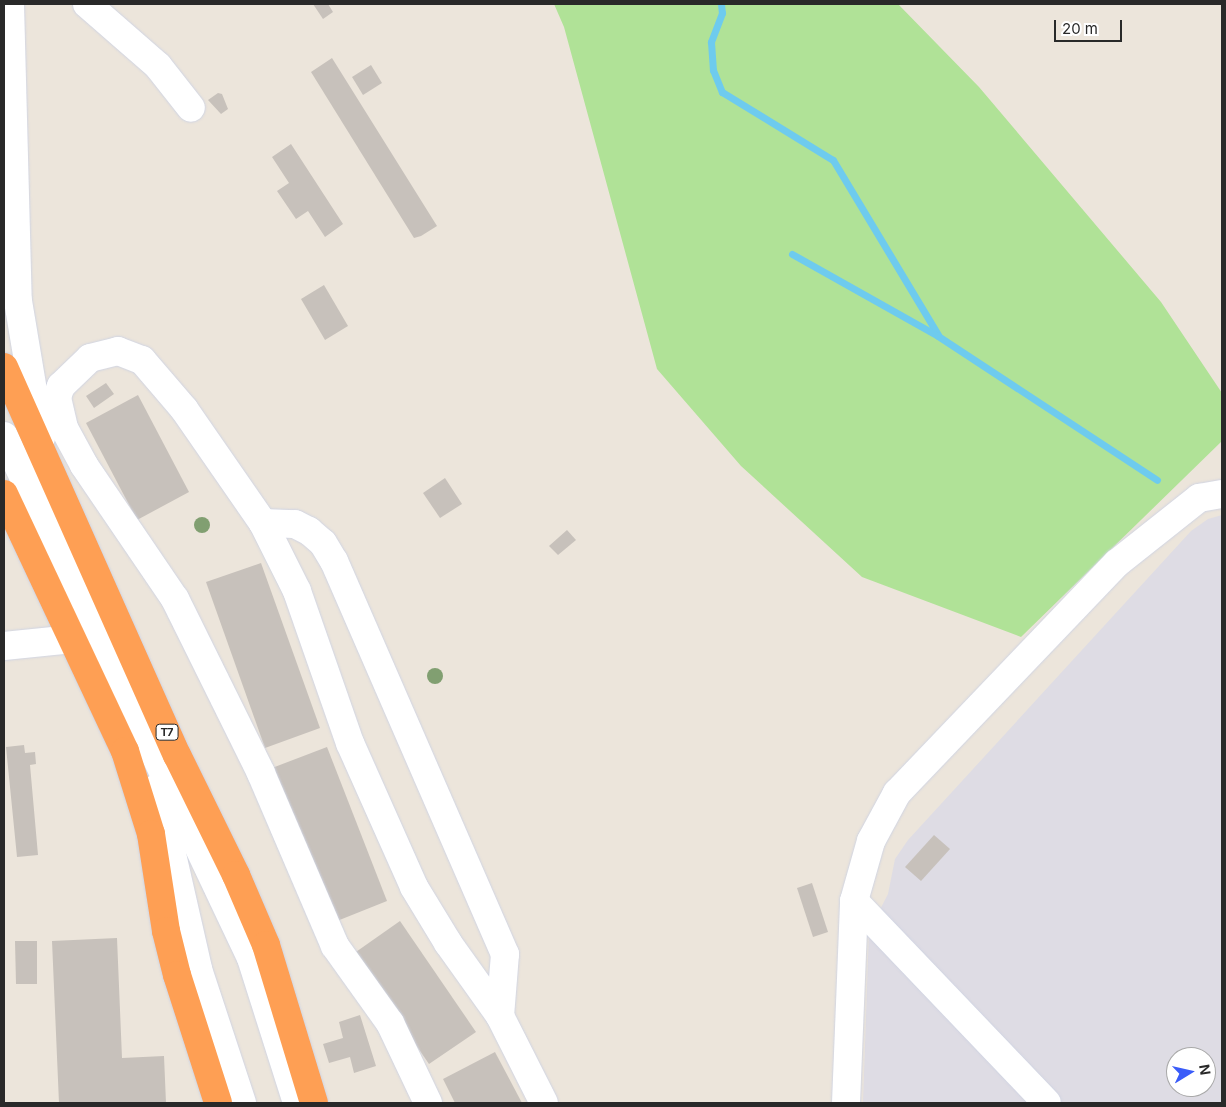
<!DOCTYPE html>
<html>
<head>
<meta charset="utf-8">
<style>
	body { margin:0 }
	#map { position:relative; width:1226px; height:1107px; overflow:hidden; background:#ece5db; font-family:Inter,sans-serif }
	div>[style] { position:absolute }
	.industrial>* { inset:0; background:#dedce4 }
	.green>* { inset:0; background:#b0e297 }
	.stream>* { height:7px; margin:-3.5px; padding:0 3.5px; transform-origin:3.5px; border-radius:3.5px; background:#6ecbee }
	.building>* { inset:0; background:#c7c1bb }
	.roads { filter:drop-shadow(0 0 1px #d0d4e2) drop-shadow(0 0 1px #d0d4e2) }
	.minor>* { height:28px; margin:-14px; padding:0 14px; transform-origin:14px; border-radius:14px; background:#fff }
	.highway>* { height:28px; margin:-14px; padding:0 14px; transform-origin:14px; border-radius:14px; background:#fe9f54 }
	.trees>* { width:16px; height:16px; margin:-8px; border-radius:50%; background:#819f71 }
	span { translate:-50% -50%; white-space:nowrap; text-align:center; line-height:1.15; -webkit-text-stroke:5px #fff; paint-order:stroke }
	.shield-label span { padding:1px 4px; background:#fff; border:1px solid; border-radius:4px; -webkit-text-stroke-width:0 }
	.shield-label { font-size:11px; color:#292929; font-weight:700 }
	.frame { position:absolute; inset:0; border:5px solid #292929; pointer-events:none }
	.north { position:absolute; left:1166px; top:1047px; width:50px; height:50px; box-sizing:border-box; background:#fff; border:1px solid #a9a9a9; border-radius:50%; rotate:81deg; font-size:14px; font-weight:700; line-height:20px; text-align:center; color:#292929 }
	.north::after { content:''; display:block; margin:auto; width:18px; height:22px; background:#3a5cf9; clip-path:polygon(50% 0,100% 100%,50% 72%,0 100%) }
	.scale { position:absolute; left:1054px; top:20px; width:68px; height:22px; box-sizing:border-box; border:2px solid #292929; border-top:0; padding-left:6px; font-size:15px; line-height:18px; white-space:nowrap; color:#292929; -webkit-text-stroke:4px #fff; paint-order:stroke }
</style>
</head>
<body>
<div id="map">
	<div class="industrial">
		<div style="clip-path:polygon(evenodd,1222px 515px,1222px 1103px,863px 1103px,869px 931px,888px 894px,895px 859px,908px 840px,1191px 531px,1208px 519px,1222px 515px,1176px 1057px,1206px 1057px,1206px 1087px,1176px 1087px,1176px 1057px)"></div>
	</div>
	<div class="green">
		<div style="clip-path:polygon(554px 4px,898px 4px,979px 87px,1161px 302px,1222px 393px,1222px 441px,1021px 637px,862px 577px,741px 466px,657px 369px,564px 27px)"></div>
	</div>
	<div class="stream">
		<div style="left:721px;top:4px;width:9px;rotate:84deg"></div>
		<div style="left:722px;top:13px;width:31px;rotate:111deg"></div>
		<div style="left:711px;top:42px;width:28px;rotate:86deg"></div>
		<div style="left:713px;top:70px;width:24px;rotate:68deg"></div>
		<div style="left:722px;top:92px;width:130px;rotate:31.5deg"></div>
		<div style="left:833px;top:160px;width:204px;rotate:59deg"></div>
		<div style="left:792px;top:254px;width:167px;rotate:29.3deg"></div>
		<div style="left:938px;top:336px;width:262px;rotate:33.3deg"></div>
	</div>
	<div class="building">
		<div style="clip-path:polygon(313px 4px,328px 4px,333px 12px,323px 19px)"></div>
		<div style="clip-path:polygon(332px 58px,437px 226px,421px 236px,414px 238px,311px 72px)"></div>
		<div style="clip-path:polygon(371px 65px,382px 83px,363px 95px,352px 77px)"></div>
		<div style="clip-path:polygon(218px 93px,222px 94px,228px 109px,221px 114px,208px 100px)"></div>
		<div style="clip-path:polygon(291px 144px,343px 224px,325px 237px,308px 211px,296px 219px,277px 191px,289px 183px,272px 157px)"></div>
		<div style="clip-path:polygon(324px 285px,348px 326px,325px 340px,301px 299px)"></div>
		<div style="clip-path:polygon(106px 383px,114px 394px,94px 408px,86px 396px)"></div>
		<div style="clip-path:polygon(138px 395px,189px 492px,137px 520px,86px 423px)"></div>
		<div style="clip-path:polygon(445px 478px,462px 504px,440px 518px,423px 493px)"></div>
		<div style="clip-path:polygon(567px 530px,576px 540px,558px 555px,549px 546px)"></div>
		<div style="clip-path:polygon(261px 563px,320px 728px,265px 748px,206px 582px)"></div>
		<div style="clip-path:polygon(24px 745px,25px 753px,35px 752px,36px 764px,30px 765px,38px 855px,17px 857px,6px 747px)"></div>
		<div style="clip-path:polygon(327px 747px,387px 901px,332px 923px,272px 768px)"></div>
		<div style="clip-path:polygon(934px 835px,950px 849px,921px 881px,905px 867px)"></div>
		<div style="clip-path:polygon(812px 883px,828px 932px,813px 937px,797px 888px)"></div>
		<div style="clip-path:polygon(400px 921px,476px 1032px,429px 1064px,353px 954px)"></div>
		<div style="clip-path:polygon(117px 938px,122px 1058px,164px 1056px,166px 1103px,59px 1103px,52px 941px)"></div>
		<div style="clip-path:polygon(15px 941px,37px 941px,37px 984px,16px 984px)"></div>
		<div style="clip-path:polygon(360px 1015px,376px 1066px,354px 1073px,350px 1057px,329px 1063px,323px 1044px,343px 1038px,339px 1022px)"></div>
		<div style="clip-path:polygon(495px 1052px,522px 1103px,455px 1103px,443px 1079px)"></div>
	</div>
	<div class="roads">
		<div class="minor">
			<div style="left:10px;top:4px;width:297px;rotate:88.5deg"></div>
			<div style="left:18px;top:301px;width:139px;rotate:80.5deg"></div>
			<div style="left:87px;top:4px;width:94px;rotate:41.1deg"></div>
			<div style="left:158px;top:66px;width:53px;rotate:51.8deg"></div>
			<div style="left:4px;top:436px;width:577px;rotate:64.68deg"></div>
			<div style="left:251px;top:958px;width:152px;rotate:72.4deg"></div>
			<div style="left:263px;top:523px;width:32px;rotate:2deg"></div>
			<div style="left:295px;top:524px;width:16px;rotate:27deg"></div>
			<div style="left:309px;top:531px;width:18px;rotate:41deg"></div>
			<div style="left:323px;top:543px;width:21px;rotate:59deg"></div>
			<div style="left:334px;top:561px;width:429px;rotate:66.5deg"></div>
			<div style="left:505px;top:954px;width:62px;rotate:94.6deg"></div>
			<div style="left:500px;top:1016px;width:97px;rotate:63.2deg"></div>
			<div style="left:4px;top:646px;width:69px;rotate:-5.8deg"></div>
			<div style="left:157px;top:788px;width:186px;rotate:77.2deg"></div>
			<div style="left:198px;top:969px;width:141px;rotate:71.8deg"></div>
			<div style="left:854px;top:901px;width:279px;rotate:46.3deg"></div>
			<div style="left:428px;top:1103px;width:89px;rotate:-115.4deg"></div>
			<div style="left:390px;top:1023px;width:95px;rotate:-125.5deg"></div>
			<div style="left:335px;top:946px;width:188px;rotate:-113.2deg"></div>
			<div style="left:261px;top:773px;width:194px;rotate:-116.3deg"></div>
			<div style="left:175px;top:599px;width:162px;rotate:-124.2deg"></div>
			<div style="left:84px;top:465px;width:42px;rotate:-118.4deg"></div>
			<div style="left:64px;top:428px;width:32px;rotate:-103deg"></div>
			<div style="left:57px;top:397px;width:12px;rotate:-70deg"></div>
			<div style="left:61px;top:386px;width:40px;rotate:-44deg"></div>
			<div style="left:90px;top:358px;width:29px;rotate:-14deg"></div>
			<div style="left:118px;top:351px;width:26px;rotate:21deg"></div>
			<div style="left:142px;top:360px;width:65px;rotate:49.4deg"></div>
			<div style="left:184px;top:409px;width:139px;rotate:55.3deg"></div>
			<div style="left:263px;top:523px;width:76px;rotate:63.4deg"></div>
			<div style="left:297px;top:591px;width:161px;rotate:70.8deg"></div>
			<div style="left:350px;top:743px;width:158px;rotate:66deg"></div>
			<div style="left:414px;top:887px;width:66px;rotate:58.7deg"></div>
			<div style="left:448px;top:943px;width:90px;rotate:54.5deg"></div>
			<div style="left:846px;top:1103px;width:202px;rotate:-87.7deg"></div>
			<div style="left:854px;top:901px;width:62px;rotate:-74.2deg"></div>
			<div style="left:871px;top:841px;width:55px;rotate:-61.6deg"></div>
			<div style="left:897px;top:793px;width:318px;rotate:-46.3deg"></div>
			<div style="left:1117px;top:563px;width:105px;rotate:-38.4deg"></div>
			<div style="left:1199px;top:498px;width:23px;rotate:-10deg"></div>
		</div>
		<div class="highway">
			<div style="left:4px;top:367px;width:425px;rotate:66deg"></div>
			<div style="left:177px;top:755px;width:134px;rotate:63.8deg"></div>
			<div style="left:236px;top:875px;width:76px;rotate:66.8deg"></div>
			<div style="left:266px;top:945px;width:165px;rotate:73.1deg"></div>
			<div style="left:4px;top:494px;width:284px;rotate:64.8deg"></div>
			<div style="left:125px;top:751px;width:87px;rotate:72.6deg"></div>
			<div style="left:151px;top:834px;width:98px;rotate:81.2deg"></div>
			<div style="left:166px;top:931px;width:45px;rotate:76deg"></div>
			<div style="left:177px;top:975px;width:134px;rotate:72.2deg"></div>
		</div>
	</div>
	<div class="trees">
		<div style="left:202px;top:525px"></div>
		<div style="left:435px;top:676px"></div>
	</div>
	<div class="shield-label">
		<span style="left:167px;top:732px">T7</span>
	</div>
	<div class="frame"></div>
	<div class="north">N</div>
	<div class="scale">20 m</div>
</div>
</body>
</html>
